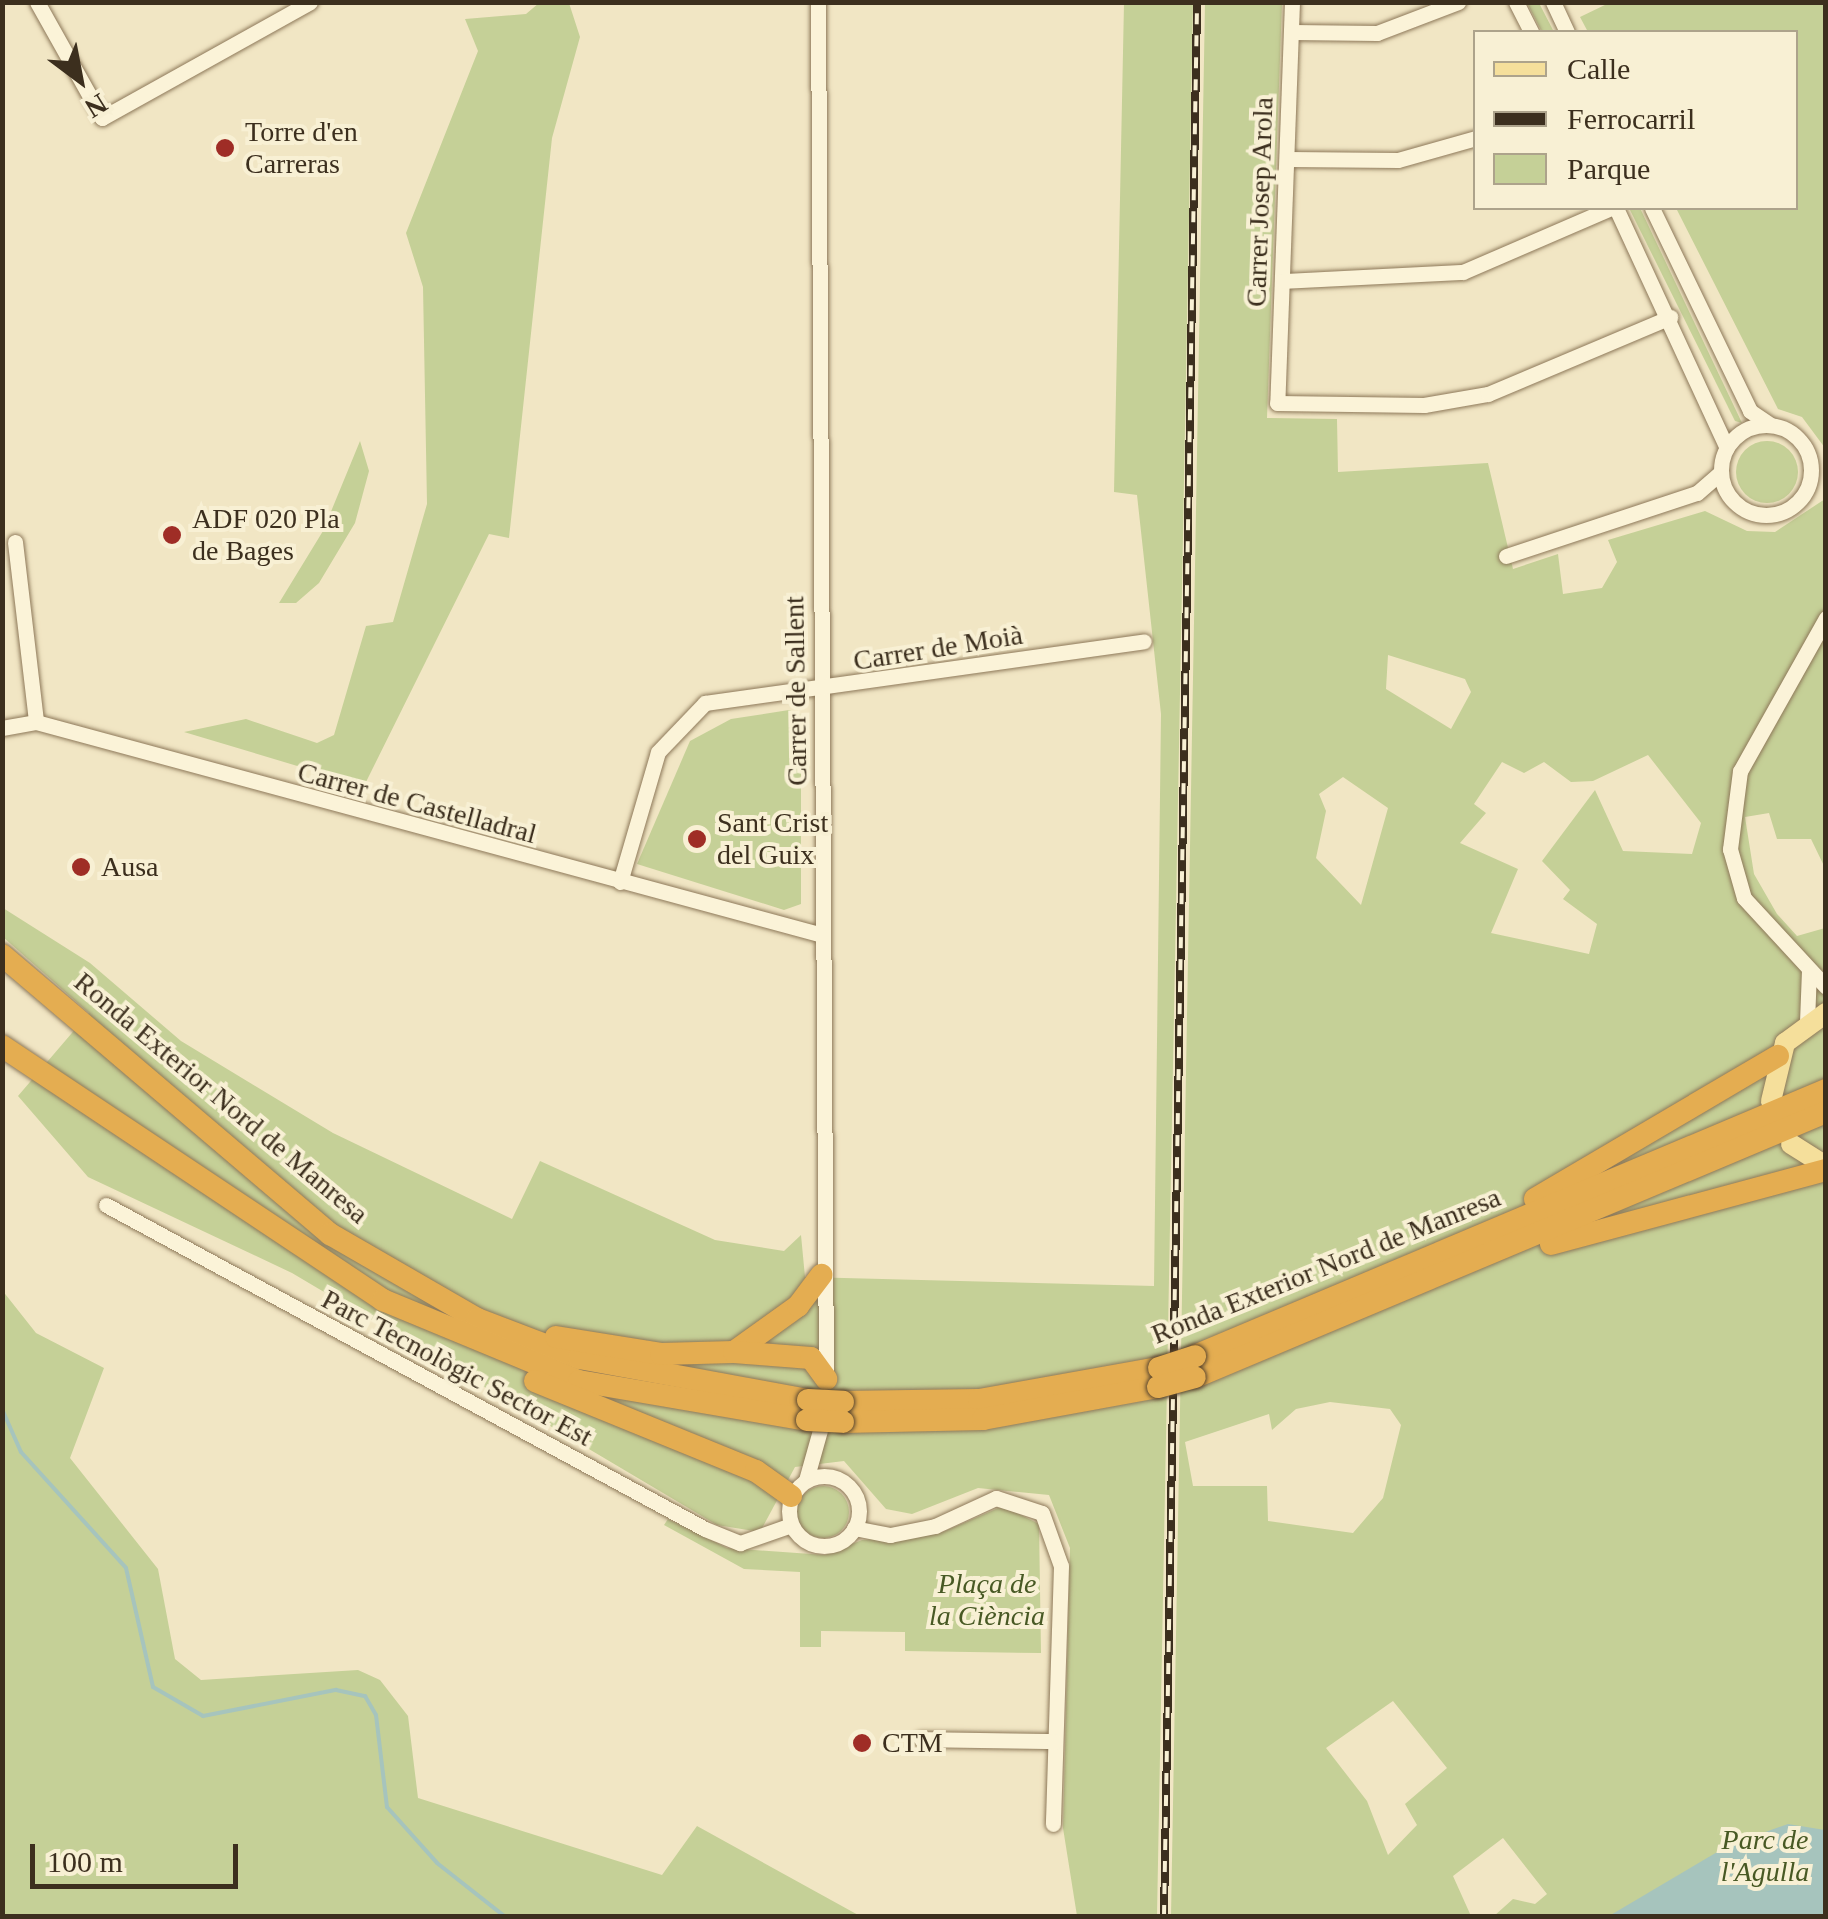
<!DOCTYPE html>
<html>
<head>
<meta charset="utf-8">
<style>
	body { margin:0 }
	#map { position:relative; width:1828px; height:1919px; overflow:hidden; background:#f1e6c4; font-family:"Times New Roman",serif }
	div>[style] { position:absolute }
	.green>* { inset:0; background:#c5d097 }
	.round { border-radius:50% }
	.water>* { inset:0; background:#a6c4bd }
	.stream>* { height:4px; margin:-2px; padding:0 2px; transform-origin:2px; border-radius:2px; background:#a6c4bd }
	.roads { filter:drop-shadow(0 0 2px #8d7859) drop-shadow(0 0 2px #8d7859) }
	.minor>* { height:15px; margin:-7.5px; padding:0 7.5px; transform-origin:7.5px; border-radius:7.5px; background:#fbf3d8 }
	.minor>.ring { margin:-7.5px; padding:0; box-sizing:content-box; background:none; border:15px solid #fbf3d8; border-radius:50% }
	.major>* { height:20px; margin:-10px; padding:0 10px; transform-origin:10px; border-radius:10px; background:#f5df9b }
	.highway>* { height:22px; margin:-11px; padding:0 11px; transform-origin:11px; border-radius:11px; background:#e4ad51 }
	.rail>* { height:8px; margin-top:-4px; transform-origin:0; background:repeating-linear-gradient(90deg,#f8f0d4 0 11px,#3c2f1e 0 22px); box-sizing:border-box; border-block:2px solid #3c2f1e }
	.bridges { filter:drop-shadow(0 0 2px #5a462e) drop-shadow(0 0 2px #5a462e) }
	.highway-bridge>* { height:22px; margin:-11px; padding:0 11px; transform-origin:11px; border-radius:11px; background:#e4ad51 }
	.dots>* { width:28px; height:28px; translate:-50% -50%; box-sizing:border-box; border:5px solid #f8f0d4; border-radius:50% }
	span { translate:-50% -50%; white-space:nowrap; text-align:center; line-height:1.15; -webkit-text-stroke:8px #f8f0d4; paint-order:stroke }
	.poi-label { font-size:28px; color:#3c2f1e }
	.left { translate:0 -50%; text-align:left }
	.street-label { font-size:28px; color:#3c2f1e }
	.park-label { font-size:28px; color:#485924; font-style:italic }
	.frame { position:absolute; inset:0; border:5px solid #3c2f1e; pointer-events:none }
	.legend { position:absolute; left:1473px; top:30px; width:325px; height:180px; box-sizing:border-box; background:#f8f0d4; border:2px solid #ada38b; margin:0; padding:12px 18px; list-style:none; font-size:30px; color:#3c2f1e }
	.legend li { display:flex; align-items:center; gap:20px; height:50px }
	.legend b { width:50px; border:2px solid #ada38b }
	.north { position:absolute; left:30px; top:30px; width:100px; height:100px; -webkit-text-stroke:8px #f8f0d4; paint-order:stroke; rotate:148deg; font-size:28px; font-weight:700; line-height:40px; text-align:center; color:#3c2f1e }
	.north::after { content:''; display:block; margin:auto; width:35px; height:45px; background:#3c2f1e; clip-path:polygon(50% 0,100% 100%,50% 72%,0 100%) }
	.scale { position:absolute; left:30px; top:1844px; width:208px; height:45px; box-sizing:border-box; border:5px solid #3c2f1e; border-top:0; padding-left:12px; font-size:30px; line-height:35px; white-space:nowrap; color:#3c2f1e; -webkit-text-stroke:8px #f8f0d4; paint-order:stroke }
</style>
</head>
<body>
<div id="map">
	<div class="green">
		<div style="clip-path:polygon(539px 3px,569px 3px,580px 37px,552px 138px,509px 538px,489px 534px,364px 786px,184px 732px,246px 719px,317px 743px,334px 735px,366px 626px,393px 622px,427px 504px,423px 287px,406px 233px,478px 51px,465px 19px,526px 14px)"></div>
		<div style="clip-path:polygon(1124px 3px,1193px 3px,1157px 1916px,1077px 1916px,1063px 1828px,1070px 1548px,1049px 1495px,978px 1488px,912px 1514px,886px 1509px,844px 1461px,795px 1467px,760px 1532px,717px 1525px,292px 1273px,88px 1177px,18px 1096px,89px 1013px,3px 937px,3px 908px,90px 963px,181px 1041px,333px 1133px,512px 1219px,540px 1161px,715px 1240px,784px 1251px,801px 1235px,805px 1277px,1154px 1286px,1161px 714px,1137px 495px,1114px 492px)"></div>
		<div style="clip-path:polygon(evenodd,1205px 3px,1282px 3px,1267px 418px,1337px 419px,1338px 472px,1488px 463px,1513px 569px,1558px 554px,1563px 594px,1602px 588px,1617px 562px,1608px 540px,1705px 511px,1747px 531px,1775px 532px,1825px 499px,1825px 868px,1811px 839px,1777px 839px,1769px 813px,1745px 817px,1754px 874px,1777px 914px,1797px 936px,1825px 928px,1825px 1916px,1494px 1916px,1513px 1899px,1535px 1904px,1547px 1894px,1503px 1838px,1453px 1876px,1471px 1916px,1171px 1916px,1205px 3px,1388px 655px,1465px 679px,1471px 692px,1451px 729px,1386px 689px,1388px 655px,1205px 3px,1648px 755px,1701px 823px,1692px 854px,1623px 851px,1595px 790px,1542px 861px,1570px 890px,1563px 899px,1597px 924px,1589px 954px,1491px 933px,1518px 869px,1460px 843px,1486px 813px,1474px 804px,1502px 762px,1524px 773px,1544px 762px,1571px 782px,1593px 781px,1648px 755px,1205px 3px,1343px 777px,1388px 808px,1361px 905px,1316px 858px,1326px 811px,1319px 794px,1343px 777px,1205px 3px,1330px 1402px,1390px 1409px,1401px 1425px,1383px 1498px,1353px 1533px,1268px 1521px,1267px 1486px,1193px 1486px,1185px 1442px,1269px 1414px,1272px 1430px,1296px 1409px,1330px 1402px,1205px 3px,1393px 1701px,1447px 1768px,1405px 1804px,1417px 1825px,1388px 1855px,1367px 1801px,1326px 1748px,1393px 1701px)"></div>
		<div style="clip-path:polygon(1527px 3px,1539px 3px,1554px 32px,1542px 32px)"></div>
		<div style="clip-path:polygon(1609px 3px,1825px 3px,1825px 448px,1802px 417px,1778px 409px,1676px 208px,1796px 208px,1796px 32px,1588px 32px,1580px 17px)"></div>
		<div style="clip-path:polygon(1629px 208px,1640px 208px,1742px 423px,1735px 421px)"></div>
		<div style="clip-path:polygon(360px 441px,369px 471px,355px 523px,319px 583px,296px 603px,279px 603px,323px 531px)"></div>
		<div class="round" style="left:1736px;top:441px;width:62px;height:62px"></div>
		<div style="clip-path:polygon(789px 710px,801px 715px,801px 904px,784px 910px,637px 864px,690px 741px,731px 719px)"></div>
		<div style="clip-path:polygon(2px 1290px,36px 1333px,104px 1368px,70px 1458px,158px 1569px,175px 1659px,201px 1680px,358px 1670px,380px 1680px,408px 1716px,418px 1798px,662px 1875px,697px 1826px,860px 1916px,3px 1916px)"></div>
		<div class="round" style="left:797px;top:1486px;width:52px;height:52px"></div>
		<div style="clip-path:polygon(1003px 1506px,1039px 1524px,1041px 1653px,905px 1651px,905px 1632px,821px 1631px,821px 1647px,800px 1647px,800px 1572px,744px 1569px,664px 1525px,668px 1519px,727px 1548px,825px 1555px,862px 1540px,938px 1534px)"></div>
	</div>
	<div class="water">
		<div style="clip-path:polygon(1788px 1824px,1825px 1830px,1825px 1916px,1609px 1916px,1729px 1845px)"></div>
	</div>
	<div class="stream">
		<div style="left:2px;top:1409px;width:47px;rotate:66.2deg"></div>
		<div style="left:21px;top:1452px;width:156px;rotate:47.8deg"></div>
		<div style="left:126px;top:1568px;width:122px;rotate:77.2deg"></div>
		<div style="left:153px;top:1687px;width:58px;rotate:30.1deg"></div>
		<div style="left:203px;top:1716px;width:136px;rotate:-11.1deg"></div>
		<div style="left:336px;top:1690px;width:30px;rotate:12deg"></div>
		<div style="left:365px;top:1696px;width:22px;rotate:60deg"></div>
		<div style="left:376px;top:1715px;width:93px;rotate:83.2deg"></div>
		<div style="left:387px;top:1807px;width:75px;rotate:48.2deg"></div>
		<div style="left:437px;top:1863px;width:85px;rotate:38.3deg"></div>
	</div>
	<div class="roads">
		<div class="minor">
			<div style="left:37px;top:2px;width:133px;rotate:60.7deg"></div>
			<div style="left:102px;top:118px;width:238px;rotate:-29.1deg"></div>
			<div style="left:818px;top:2px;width:1371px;rotate:89.67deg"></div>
			<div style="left:1292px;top:2px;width:401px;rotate:92.1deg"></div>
			<div style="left:1277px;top:403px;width:147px;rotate:0.8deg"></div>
			<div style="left:1424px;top:405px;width:65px;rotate:-9.8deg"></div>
			<div style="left:1488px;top:394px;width:198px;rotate:-22.9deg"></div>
			<div style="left:1516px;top:2px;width:34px;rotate:63deg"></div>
			<div style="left:1553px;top:2px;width:33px;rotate:65deg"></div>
			<div style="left:1292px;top:32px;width:85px;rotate:0.7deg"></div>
			<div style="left:1377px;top:33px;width:87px;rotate:-20.9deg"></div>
			<div style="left:1287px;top:159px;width:111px;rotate:0.5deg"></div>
			<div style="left:1398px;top:160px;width:81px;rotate:-15.8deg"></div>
			<div style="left:1616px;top:208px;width:264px;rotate:65.2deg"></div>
			<div style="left:1652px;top:208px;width:225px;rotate:64.2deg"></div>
			<div style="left:1750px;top:411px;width:25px;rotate:34deg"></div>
			<div style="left:1283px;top:281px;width:180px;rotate:-2.9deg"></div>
			<div style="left:1463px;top:272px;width:161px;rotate:-23.4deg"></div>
			<div class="ring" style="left:1721px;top:425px;width:75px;height:75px"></div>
			<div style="left:15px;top:542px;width:181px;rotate:83.3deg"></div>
			<div style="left:1506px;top:556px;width:201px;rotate:-18.3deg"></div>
			<div style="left:1697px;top:493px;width:32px;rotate:-41deg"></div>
			<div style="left:1826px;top:618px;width:176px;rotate:119.3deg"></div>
			<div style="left:1740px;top:771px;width:79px;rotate:97.3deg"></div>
			<div style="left:1730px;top:849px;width:51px;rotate:74.1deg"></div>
			<div style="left:1744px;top:898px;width:121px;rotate:47.3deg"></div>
			<div style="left:2px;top:728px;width:35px;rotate:-10deg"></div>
			<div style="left:36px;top:722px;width:811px;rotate:15.15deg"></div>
			<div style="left:620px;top:882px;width:135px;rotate:-73.7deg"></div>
			<div style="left:658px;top:752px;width:68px;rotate:-46.2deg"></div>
			<div style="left:705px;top:703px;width:443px;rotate:-8deg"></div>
			<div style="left:1807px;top:1022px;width:52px;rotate:-87.8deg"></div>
			<div style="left:106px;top:1205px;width:681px;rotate:28.41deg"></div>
			<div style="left:705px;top:1529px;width:38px;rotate:22deg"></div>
			<div style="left:740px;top:1543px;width:54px;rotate:-19.4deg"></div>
			<div class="ring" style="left:789px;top:1476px;width:55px;height:55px"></div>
			<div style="left:806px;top:1480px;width:66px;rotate:-74.3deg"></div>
			<div style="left:854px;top:1528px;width:37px;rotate:11deg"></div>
			<div style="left:890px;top:1535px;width:46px;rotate:-11.3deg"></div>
			<div style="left:935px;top:1526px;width:67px;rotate:-24.7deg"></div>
			<div style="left:996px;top:1498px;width:48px;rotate:18.1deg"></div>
			<div style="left:1042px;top:1513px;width:56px;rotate:70.3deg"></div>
			<div style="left:1061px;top:1566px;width:258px;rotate:91.8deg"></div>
			<div style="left:921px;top:1739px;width:134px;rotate:0.9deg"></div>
		</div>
		<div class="major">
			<div style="left:1771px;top:1101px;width:60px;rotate:-76.4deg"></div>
			<div style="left:1785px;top:1043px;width:51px;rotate:-36.2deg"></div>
			<div style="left:1791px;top:1144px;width:41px;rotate:32.2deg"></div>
		</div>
		<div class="highway">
			<div style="left:2px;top:955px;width:431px;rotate:40.4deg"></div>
			<div style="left:330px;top:1234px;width:170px;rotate:30deg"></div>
			<div style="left:477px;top:1319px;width:109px;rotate:20.9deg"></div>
			<div style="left:579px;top:1358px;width:233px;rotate:10.4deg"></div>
			<div style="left:2px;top:1046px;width:458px;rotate:33.7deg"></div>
			<div style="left:383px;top:1300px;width:212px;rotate:22.5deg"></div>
			<div style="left:579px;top:1381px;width:231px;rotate:9.7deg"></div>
			<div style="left:1535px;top:1199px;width:282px;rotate:-30.5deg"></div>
			<div style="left:1551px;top:1244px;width:285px;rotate:-15.1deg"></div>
			<div style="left:556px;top:1337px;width:106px;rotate:9.2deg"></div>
			<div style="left:661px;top:1354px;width:73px;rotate:-1.6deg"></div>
			<div style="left:734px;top:1352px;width:79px;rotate:-35.7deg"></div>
			<div style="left:798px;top:1306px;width:39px;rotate:-53deg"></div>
			<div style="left:734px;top:1352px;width:77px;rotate:4.5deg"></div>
			<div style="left:811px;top:1358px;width:26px;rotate:54deg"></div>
			<div style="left:1195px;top:1356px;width:685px;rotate:-22.86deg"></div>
			<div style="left:1195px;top:1377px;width:684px;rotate:-22.78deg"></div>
			<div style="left:535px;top:1381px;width:239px;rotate:22.2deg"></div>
			<div style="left:756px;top:1471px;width:43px;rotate:35.5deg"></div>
			<div style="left:843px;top:1402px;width:136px;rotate:-0.8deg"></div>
			<div style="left:979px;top:1400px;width:183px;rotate:-10.1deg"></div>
			<div style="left:843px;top:1422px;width:140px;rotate:-1.2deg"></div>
			<div style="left:983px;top:1419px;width:178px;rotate:-10.4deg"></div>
		</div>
	</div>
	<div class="rail">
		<div style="left:1164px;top:1916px;width:1914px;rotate:-89.01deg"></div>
	</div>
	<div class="bridges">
		<div class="highway-bridge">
			<div style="left:1159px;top:1368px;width:38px;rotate:-18deg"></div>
			<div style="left:1158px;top:1387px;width:38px;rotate:-15deg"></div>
			<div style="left:808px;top:1400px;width:35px;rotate:3deg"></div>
			<div style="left:807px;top:1420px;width:36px;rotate:3deg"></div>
		</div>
	</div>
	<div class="dots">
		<div style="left:225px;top:148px;background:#9f2d26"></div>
		<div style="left:172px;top:535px;background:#9f2d26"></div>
		<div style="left:697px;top:839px;background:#9f2d26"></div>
		<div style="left:81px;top:867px;background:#9f2d26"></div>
		<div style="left:862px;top:1743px;background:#9f2d26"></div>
	</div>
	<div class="poi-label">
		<span class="left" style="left:245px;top:148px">Torre d'en<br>Carreras</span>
		<span class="left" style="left:192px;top:535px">ADF 020 Pla<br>de Bages</span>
		<span class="left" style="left:717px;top:839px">Sant Crist<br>del Guix</span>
		<span class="left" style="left:101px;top:867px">Ausa</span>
		<span class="left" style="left:882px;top:1743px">CTM</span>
	</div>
	<div class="street-label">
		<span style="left:1260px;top:202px;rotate:-88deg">Carrer Josep Arola</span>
		<span style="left:938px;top:648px;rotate:-9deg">Carrer de Moià</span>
		<span style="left:796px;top:691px;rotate:-91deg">Carrer de Sallent</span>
		<span style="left:417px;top:803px;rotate:15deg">Carrer de Castelladral</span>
		<span style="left:221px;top:1098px;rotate:40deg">Ronda Exterior Nord de Manresa</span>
		<span style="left:1326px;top:1266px;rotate:-22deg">Ronda Exterior Nord de Manresa</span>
		<span style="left:457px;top:1368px;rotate:28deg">Parc Tecnològic Sector Est</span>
	</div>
	<div class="park-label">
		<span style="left:987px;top:1600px">Plaça de<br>la Ciència</span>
		<span style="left:1765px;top:1856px">Parc de<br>l'Agulla</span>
	</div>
	<div class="frame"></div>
	<ul class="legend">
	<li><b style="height:12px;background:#f5df9b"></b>Calle</li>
	<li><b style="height:12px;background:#3c2f1e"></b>Ferrocarril</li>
	<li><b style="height:28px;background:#c5d097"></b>Parque</li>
	</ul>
	<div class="north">N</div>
	<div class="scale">100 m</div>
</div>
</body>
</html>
